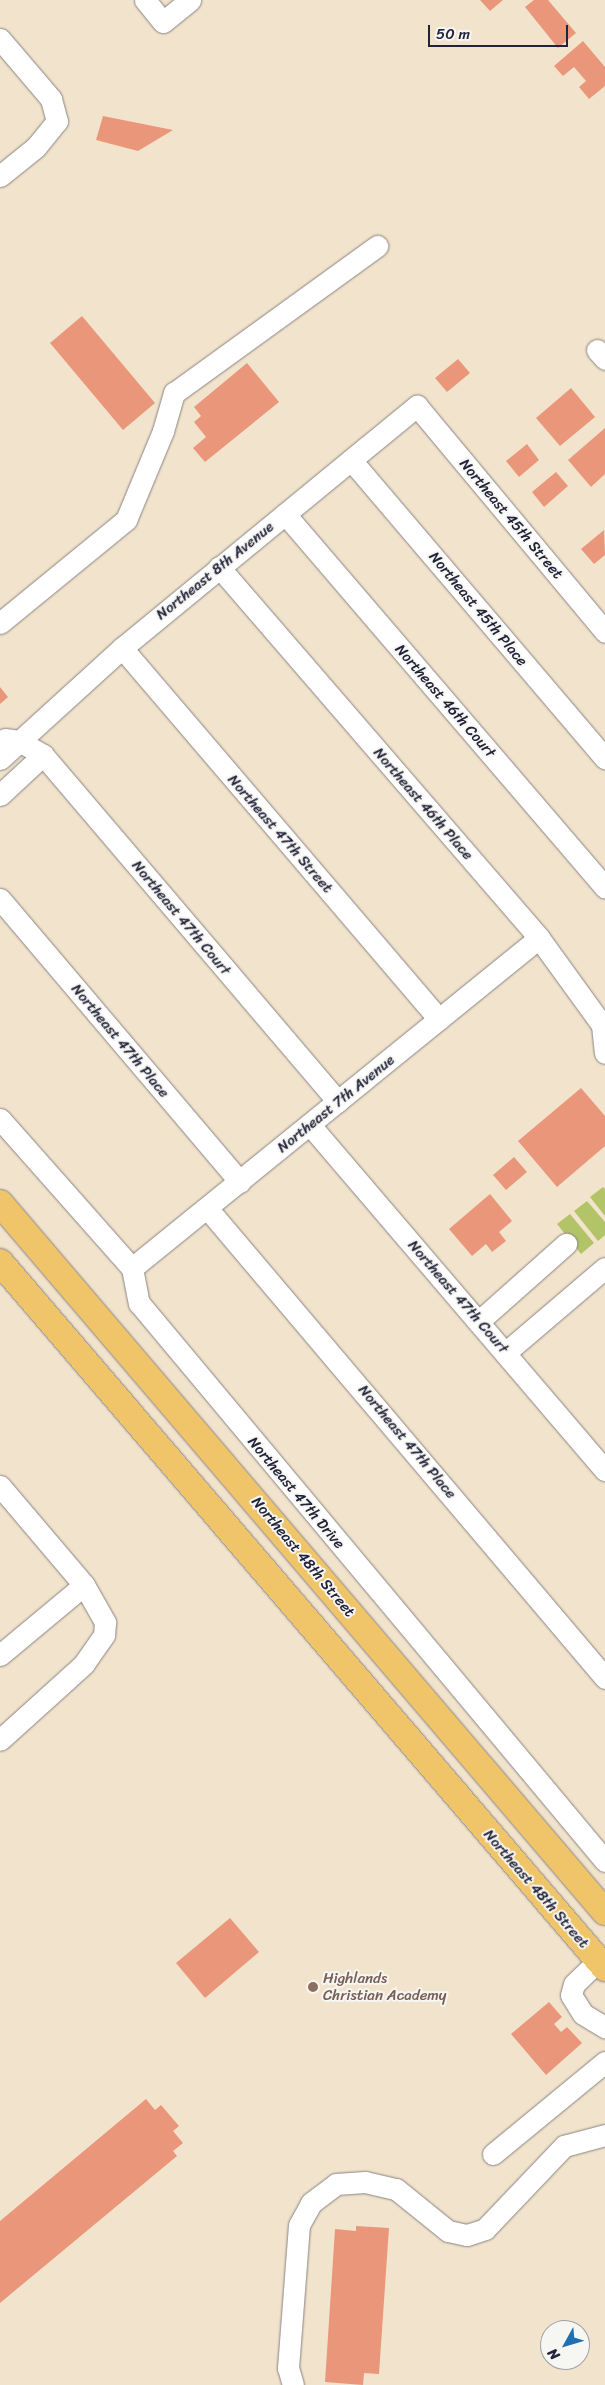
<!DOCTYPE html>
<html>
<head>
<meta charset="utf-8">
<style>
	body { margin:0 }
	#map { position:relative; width:605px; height:2385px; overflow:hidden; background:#f2e4cc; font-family:Sriracha,sans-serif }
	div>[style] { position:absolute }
	.green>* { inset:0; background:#b2c467 }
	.building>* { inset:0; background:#ea967b }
	.roads { filter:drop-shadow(0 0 1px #8a8384) drop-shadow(0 0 1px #8a8384) }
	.minor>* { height:21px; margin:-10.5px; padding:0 10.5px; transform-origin:10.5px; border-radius:10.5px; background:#fff }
	.major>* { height:26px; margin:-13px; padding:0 13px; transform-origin:13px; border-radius:13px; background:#f0c469 }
	.dots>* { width:14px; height:14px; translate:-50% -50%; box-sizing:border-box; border:2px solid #f6f6f2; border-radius:50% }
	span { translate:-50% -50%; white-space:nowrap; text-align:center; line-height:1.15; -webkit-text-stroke:4px #f6f6f2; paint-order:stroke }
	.street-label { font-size:15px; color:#22223b }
	.education-label { font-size:15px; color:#785e54 }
	.left { translate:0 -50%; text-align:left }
	.north { position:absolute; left:540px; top:2320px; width:50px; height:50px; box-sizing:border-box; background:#f6f6f2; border:1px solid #a1a1a9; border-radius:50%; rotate:231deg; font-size:14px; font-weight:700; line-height:20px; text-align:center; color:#22223b }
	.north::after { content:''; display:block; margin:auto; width:18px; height:22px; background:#1f6fb2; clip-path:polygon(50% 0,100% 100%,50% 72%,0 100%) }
	.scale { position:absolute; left:428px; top:25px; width:140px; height:22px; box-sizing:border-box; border:2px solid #22223b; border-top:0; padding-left:6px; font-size:15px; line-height:18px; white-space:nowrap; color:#22223b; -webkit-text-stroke:4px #f6f6f2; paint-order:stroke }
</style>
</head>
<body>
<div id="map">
	<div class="green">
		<div style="clip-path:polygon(603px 1187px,605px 1189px,605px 1216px,590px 1197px)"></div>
		<div style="clip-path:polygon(587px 1201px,605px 1222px,605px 1235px,598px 1241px,574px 1211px)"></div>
		<div style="clip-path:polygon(570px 1214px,594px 1243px,581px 1254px,557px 1224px)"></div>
	</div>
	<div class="building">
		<div style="clip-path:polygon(480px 0,503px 0,490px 11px)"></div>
		<div style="clip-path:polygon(534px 0,548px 0,576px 33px,558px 48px,525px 7px)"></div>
		<div style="clip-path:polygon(583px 41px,605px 67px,605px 86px,589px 99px,579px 87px,586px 81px,574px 67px,563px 76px,554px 66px)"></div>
		<div style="clip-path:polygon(103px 116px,173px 130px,138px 151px,96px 140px)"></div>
		<div style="clip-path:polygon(82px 316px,155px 403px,123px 430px,50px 343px)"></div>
		<div style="clip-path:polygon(458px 359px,470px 373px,447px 392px,435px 378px)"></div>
		<div style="clip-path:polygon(247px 363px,279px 402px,205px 462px,193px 448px,206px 437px,194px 422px,201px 416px,194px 407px)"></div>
		<div style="clip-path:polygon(571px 388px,595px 417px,560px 446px,536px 418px)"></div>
		<div style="clip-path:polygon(605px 428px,605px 474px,591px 487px,568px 460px)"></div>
		<div style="clip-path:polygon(527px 444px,539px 460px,519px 477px,506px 461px)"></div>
		<div style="clip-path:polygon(556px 472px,568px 486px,544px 507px,532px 492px)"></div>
		<div style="clip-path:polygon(604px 530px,605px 555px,594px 564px,581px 549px)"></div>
		<div style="clip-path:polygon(0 687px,8px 697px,0 704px)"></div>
		<div style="clip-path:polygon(581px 1088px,605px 1116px,605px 1146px,557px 1187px,518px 1141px)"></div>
		<div style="clip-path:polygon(514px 1157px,527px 1172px,506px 1190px,493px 1175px)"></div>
		<div style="clip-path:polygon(490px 1194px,512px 1221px,499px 1232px,506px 1241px,492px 1252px,486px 1244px,472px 1256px,449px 1229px)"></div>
		<div style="clip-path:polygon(230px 1918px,259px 1952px,205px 1998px,176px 1963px)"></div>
		<div style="clip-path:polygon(549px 2002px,562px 2017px,554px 2024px,561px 2032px,567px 2027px,582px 2043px,546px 2075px,511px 2034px)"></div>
		<div style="clip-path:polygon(146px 2099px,155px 2110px,161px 2105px,179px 2126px,173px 2131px,183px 2143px,173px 2151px,177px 2156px,0 2303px,0 2221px)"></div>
		<div style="clip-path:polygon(356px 2226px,389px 2228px,379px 2374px,364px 2373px,363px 2385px,325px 2382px,335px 2229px,356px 2231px)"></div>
	</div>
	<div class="roads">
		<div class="minor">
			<div style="left:145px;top:0;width:28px;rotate:51deg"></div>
			<div style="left:163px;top:22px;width:35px;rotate:-39deg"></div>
			<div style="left:0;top:39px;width:79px;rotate:49.6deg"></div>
			<div style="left:51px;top:99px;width:23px;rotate:75deg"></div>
			<div style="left:57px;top:121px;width:33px;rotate:129deg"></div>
			<div style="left:36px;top:147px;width:46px;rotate:141.1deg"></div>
			<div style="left:597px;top:350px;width:12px;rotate:48deg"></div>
			<div style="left:351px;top:460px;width:392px;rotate:49.6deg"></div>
			<div style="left:285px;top:514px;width:492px;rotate:49.4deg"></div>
			<div style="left:219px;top:567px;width:490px;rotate:49.2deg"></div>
			<div style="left:539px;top:938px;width:107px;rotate:54.1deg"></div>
			<div style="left:602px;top:1025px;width:28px;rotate:84deg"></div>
			<div style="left:0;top:623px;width:163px;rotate:-39.3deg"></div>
			<div style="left:126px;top:520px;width:96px;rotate:-67.4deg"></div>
			<div style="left:163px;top:431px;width:40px;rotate:-74deg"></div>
			<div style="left:174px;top:393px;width:251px;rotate:-35.9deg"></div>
			<div style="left:122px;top:648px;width:488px;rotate:49.5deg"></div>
			<div style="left:5px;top:739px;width:14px;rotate:8deg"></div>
			<div style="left:19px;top:741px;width:28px;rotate:30deg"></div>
			<div style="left:43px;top:755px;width:455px;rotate:49.6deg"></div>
			<div style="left:0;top:759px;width:165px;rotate:-42.3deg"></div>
			<div style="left:122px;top:648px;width:382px;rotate:-39.4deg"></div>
			<div style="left:417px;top:406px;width:294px;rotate:50.2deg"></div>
			<div style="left:0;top:795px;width:59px;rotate:-42.9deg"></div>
			<div style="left:0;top:899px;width:371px;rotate:49.7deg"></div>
			<div style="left:0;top:1119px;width:199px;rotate:48.5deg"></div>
			<div style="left:132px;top:1268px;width:36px;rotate:79deg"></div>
			<div style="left:139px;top:1303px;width:727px;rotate:50.13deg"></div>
			<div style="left:310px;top:1125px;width:454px;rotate:49.5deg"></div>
			<div style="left:207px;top:1208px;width:616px;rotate:49.74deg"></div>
			<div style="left:132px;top:1268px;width:524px;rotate:-39.04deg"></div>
			<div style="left:478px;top:1322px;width:118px;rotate:-41.6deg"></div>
			<div style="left:505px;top:1353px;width:131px;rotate:-40.4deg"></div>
			<div style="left:0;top:1486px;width:130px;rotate:49.7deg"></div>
			<div style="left:84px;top:1585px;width:43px;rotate:60.4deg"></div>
			<div style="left:105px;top:1622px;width:13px;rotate:94deg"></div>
			<div style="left:104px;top:1635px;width:35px;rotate:125deg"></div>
			<div style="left:84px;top:1664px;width:113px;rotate:137.9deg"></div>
			<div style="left:0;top:1655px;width:109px;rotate:-39.8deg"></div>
			<div style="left:598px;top:1961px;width:33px;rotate:136deg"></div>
			<div style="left:574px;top:1984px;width:11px;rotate:105deg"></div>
			<div style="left:571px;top:1995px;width:22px;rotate:58deg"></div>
			<div style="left:583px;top:2014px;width:26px;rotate:31deg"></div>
			<div style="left:493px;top:2154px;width:145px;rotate:-39.4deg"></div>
			<div style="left:293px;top:2385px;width:18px;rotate:-106deg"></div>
			<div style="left:288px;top:2368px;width:143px;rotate:-85.6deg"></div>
			<div style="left:299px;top:2225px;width:25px;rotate:-61deg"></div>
			<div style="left:311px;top:2203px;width:31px;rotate:-37deg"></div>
			<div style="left:336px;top:2184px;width:29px;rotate:-4deg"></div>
			<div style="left:365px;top:2182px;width:32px;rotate:13deg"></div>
			<div style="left:396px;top:2189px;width:67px;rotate:38.9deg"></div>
			<div style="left:448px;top:2231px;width:19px;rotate:12deg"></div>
			<div style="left:467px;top:2235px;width:19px;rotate:-18deg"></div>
			<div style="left:485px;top:2229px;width:115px;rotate:-46.4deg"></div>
			<div style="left:564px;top:2146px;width:42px;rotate:-15deg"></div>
		</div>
		<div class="major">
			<div style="left:0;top:1203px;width:932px;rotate:49.53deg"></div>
			<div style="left:0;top:1262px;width:930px;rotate:49.41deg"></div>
		</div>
	</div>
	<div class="dots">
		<div style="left:313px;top:1987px;background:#8d6e63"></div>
	</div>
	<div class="street-label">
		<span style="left:511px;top:519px;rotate:50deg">Northeast 45th Street</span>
		<span style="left:215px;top:571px;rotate:-39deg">Northeast 8th Avenue</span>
		<span style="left:478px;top:609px;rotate:50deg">Northeast 45th Place</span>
		<span style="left:445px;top:701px;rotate:49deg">Northeast 46th Court</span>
		<span style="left:423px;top:804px;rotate:49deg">Northeast 46th Place</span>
		<span style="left:280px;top:834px;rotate:49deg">Northeast 47th Street</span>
		<span style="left:181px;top:918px;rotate:50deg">Northeast 47th Court</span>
		<span style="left:120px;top:1041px;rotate:50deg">Northeast 47th Place</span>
		<span style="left:336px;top:1104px;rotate:-39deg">Northeast 7th Avenue</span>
		<span style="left:458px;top:1297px;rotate:49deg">Northeast 47th Court</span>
		<span style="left:407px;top:1442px;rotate:50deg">Northeast 47th Place</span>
		<span style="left:296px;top:1493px;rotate:50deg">Northeast 47th Drive</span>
		<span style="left:303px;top:1557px;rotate:50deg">Northeast 48th Street</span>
		<span style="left:536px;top:1889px;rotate:49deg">Northeast 48th Street</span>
	</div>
	<div class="education-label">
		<span class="left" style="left:323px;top:1987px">Highlands<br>Christian Academy</span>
	</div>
	<div class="north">N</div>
	<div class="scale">50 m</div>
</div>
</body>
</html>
